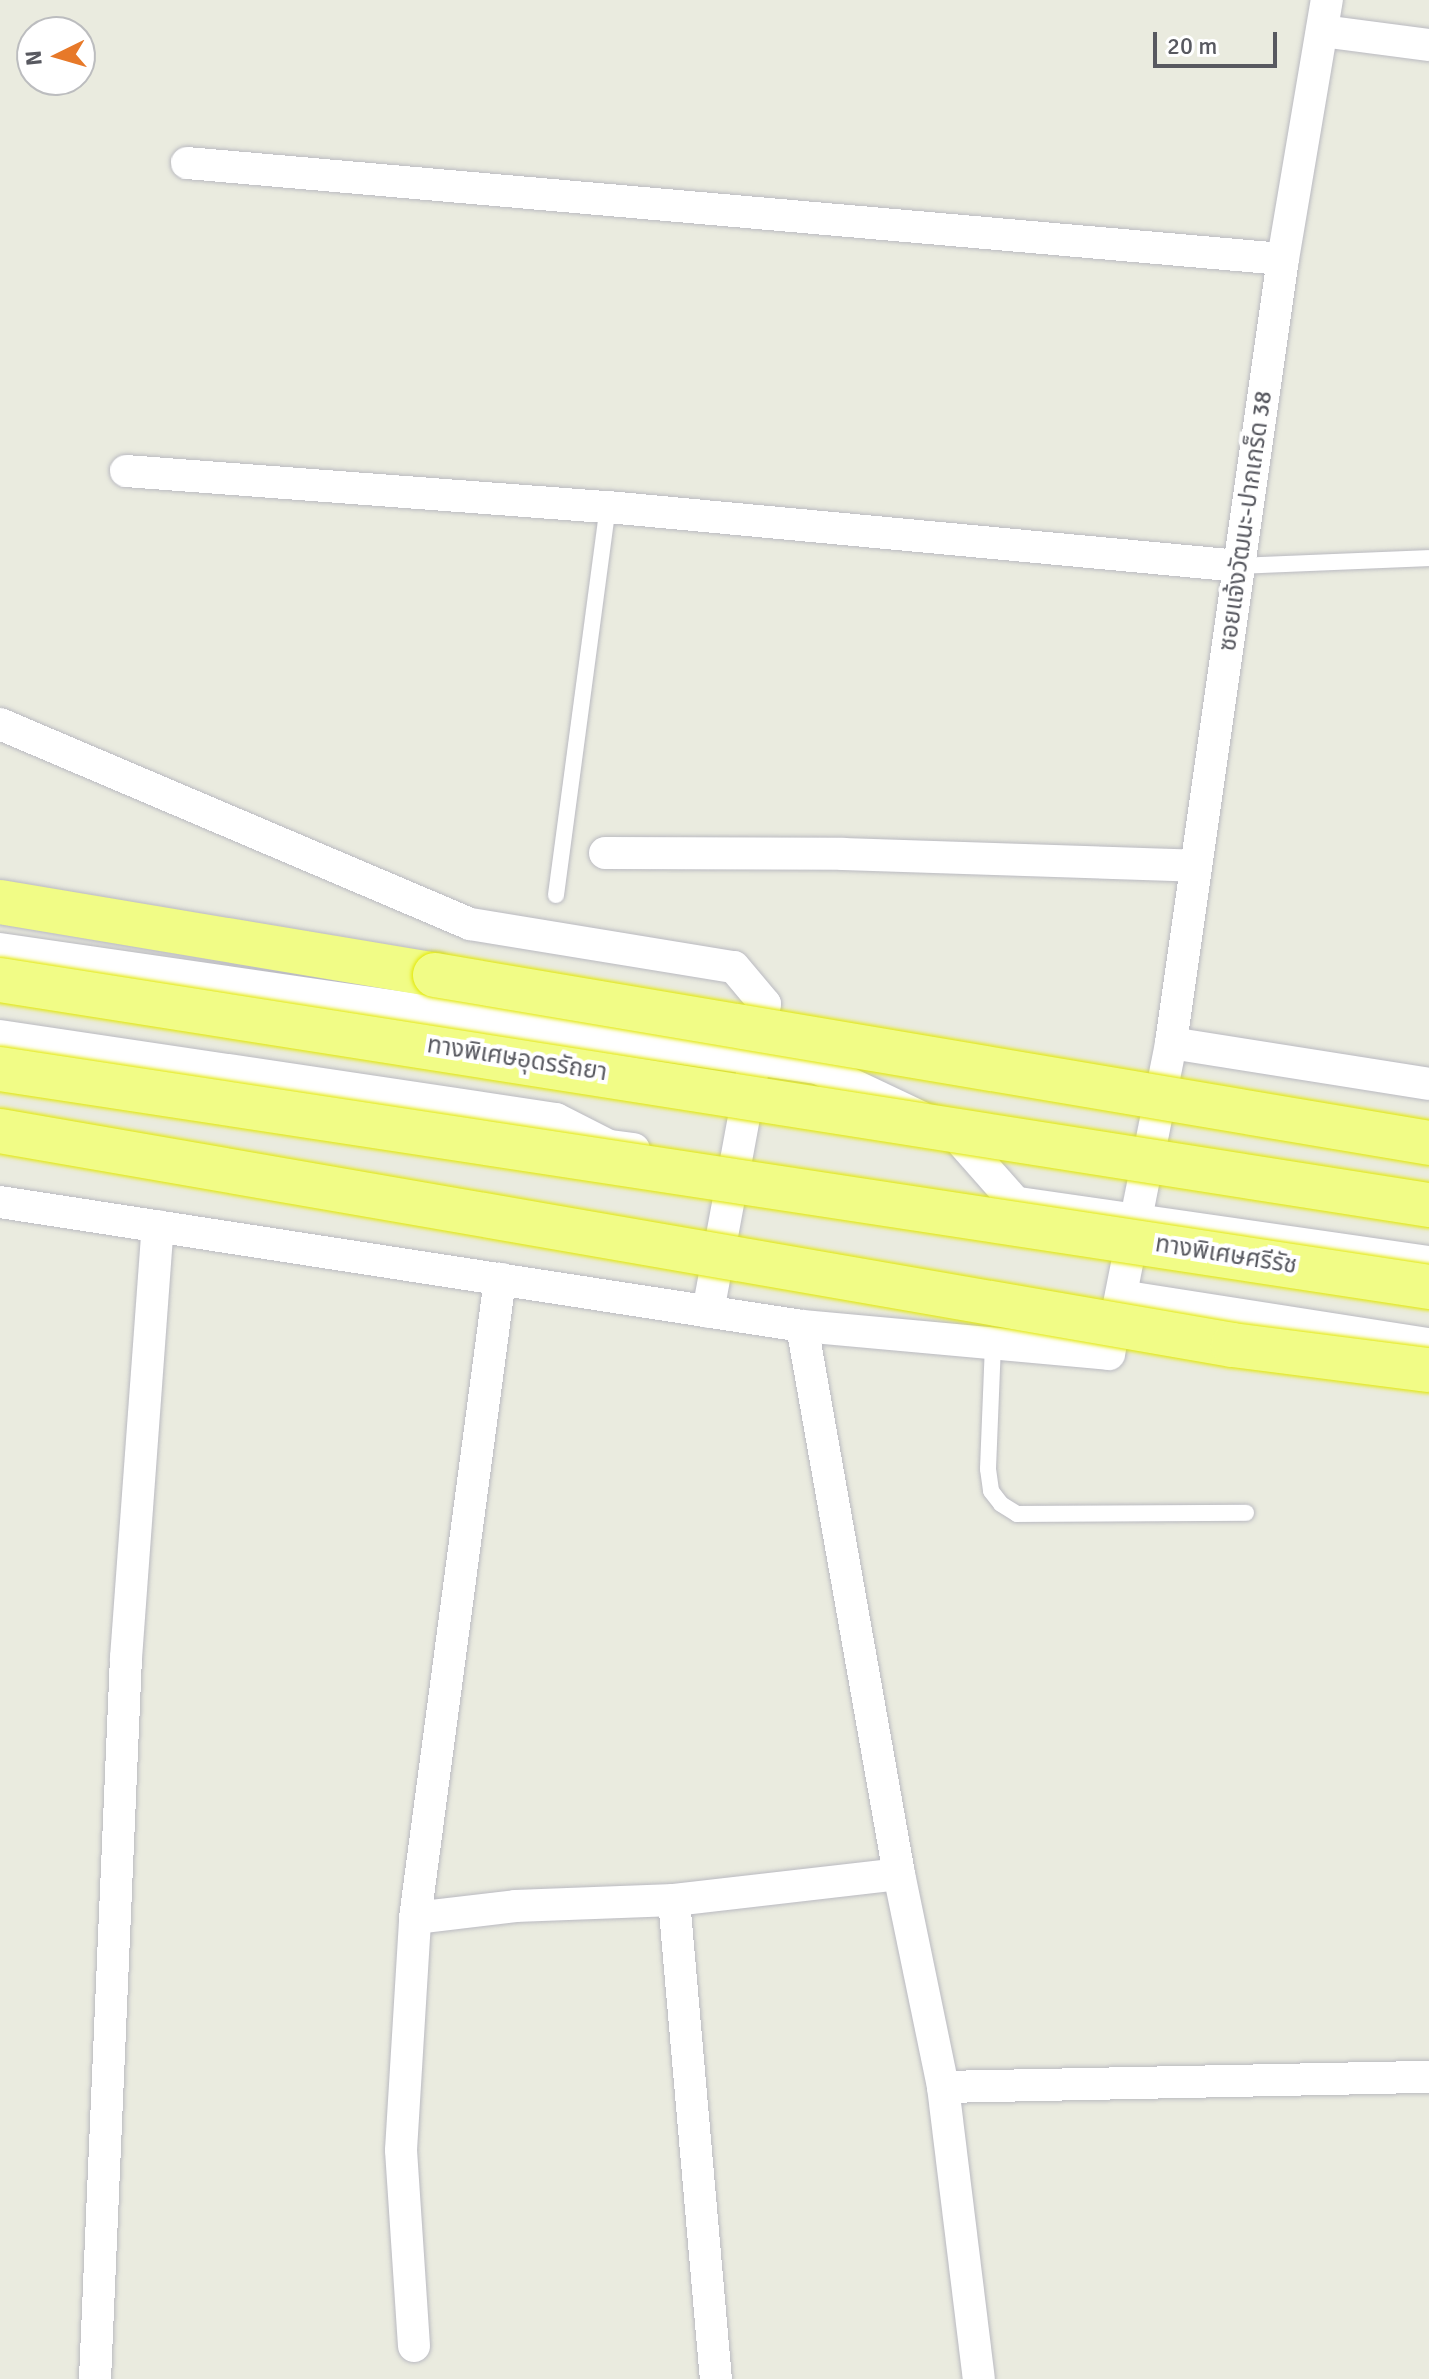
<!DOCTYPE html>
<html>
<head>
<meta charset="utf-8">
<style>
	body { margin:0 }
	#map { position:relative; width:1429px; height:2379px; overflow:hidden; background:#eaebdf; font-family:Signika,"Noto Sans Thai",sans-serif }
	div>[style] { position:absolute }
	.roads { filter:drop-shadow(0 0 2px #babac1) drop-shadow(0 0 2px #babac1) }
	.lane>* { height:16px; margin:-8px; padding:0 8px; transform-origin:8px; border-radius:8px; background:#fff }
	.street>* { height:32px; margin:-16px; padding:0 16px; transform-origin:16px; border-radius:16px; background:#fff }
	.highway>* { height:44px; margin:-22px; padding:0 22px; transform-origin:22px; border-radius:22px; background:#f1fc86 }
	.bridges { filter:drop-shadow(0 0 2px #e2e802) drop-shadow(0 0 2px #e2e802) }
	.highway-bridge>* { height:44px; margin:-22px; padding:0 22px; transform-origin:22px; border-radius:22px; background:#f1fc86 }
	span { translate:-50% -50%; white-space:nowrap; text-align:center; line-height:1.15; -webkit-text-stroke:8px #fff; paint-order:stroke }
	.street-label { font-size:24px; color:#585960 }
	.north { position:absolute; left:16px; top:16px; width:80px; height:80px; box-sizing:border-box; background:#fff; border:2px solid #bcbdbf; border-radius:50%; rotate:265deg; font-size:22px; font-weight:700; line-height:32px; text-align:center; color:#585960 }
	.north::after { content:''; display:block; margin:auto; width:28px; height:36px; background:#e77929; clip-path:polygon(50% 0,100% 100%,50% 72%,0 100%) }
	.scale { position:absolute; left:1153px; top:32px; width:124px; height:36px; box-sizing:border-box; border:4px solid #585960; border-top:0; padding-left:10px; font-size:24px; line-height:28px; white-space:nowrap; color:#585960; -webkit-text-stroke:6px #fff; paint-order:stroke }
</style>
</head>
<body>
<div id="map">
	<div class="roads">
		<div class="lane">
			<div style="left:1239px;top:566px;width:190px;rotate:-2.4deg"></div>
			<div style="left:556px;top:895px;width:391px;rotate:-82.4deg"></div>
			<div style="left:993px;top:1344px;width:125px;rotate:92.3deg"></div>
			<div style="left:988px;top:1469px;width:22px;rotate:82deg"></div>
			<div style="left:991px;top:1491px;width:16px;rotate:52deg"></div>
			<div style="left:1001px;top:1504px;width:19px;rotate:32deg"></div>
			<div style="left:1017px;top:1514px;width:229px;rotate:-0.3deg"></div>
		</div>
		<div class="street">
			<div style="left:1322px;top:31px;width:108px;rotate:7.5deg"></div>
			<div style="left:187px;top:163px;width:1100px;rotate:5.01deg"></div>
			<div style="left:126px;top:471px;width:483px;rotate:4.3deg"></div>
			<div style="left:608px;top:507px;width:634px;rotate:5.34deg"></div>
			<div style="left:0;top:724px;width:511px;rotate:23.05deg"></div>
			<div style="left:470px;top:924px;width:267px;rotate:9.3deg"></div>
			<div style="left:734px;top:967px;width:48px;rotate:50deg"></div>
			<div style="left:765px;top:1004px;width:313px;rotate:100.5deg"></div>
			<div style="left:605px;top:853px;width:238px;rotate:0.2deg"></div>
			<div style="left:843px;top:854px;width:353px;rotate:1.9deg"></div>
			<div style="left:0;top:949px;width:826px;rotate:8.29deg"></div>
			<div style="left:817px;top:1068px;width:152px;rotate:25.4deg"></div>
			<div style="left:954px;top:1133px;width:92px;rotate:48.5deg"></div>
			<div style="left:0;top:1036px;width:562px;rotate:8.49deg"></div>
			<div style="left:556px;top:1119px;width:59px;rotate:27deg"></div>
			<div style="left:609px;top:1146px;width:25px;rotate:7deg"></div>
			<div style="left:1171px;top:1043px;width:261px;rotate:9deg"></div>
			<div style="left:0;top:1202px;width:812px;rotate:8.79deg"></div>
			<div style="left:802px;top:1326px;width:308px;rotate:5.2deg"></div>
			<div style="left:1109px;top:1354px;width:317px;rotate:-78.7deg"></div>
			<div style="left:1171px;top:1043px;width:792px;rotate:-81.87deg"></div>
			<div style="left:1283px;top:259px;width:263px;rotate:-80.4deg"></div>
			<div style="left:1012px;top:1202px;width:421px;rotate:8.2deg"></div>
			<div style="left:1121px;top:1296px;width:312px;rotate:8.9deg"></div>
			<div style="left:802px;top:1326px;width:557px;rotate:79.96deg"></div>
			<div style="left:899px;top:1874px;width:217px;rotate:78.3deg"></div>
			<div style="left:943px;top:2087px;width:294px;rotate:83deg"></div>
			<div style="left:674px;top:1900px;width:481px;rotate:85deg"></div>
			<div style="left:415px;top:1918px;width:101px;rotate:-6.8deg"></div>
			<div style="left:515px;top:1906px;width:159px;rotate:-2.2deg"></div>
			<div style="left:674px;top:1900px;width:226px;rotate:-6.6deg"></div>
			<div style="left:943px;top:2087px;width:486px;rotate:-1.2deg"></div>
			<div style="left:414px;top:2346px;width:196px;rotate:-93.8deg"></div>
			<div style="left:401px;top:2150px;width:232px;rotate:-86.5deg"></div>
			<div style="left:415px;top:1918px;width:645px;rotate:-82.42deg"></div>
			<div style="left:95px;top:2379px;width:722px;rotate:-87.54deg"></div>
			<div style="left:126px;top:1658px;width:433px;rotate:-85.8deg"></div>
		</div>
		<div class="highway">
			<div style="left:0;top:902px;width:441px;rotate:9.5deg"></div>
		</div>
	</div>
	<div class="bridges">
		<div class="highway-bridge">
			<div style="left:435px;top:975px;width:1008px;rotate:9.59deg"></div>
			<div style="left:0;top:980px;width:1447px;rotate:8.95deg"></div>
			<div style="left:0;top:1069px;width:1446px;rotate:8.67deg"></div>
			<div style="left:0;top:1131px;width:1251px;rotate:9.85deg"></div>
			<div style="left:1233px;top:1345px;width:198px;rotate:7.3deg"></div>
		</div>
	</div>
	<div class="street-label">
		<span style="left:1246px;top:521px;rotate:-82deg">ซอยแจ้งวัฒนะ-ปากเกร็ด 38</span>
		<span style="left:517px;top:1059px;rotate:9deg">ทางพิเศษอุดรรัถยา</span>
		<span style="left:1226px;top:1255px;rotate:9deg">ทางพิเศษศรีรัช</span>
	</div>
	<div class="north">N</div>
	<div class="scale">20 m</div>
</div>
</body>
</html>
